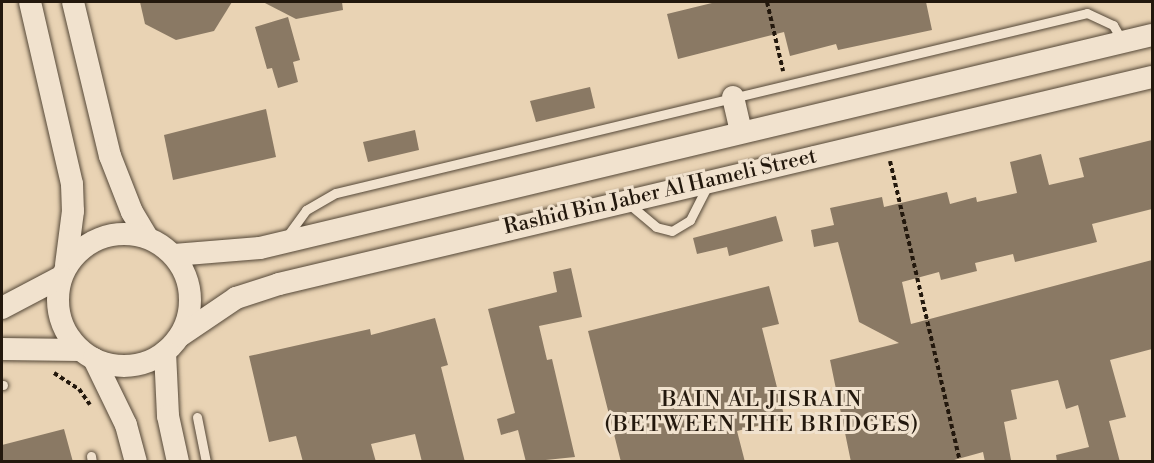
<!DOCTYPE html>
<html>
<head>
<meta charset="utf-8">
<style>
	body { margin:0 }
	#map { position:relative; width:1154px; height:463px; overflow:hidden; background:#e9d3b4; font-family:"Libre Bodoni",serif }
	div>[style] { position:absolute }
	.building>* { inset:0; background:#8a7964 }
	.path>* { height:4px; margin-top:-2px; transform-origin:0; background:repeating-linear-gradient(90deg,#23180d 0 4.5px,transparent 0 7.5px) }
	.roads { filter:drop-shadow(0 0 2px #544737) drop-shadow(0 0 2px #544737) }
	.service>* { height:9px; margin:-4.5px; padding:0 4.5px; transform-origin:4.5px; border-radius:4.5px; background:#f1e2ce }
	.tertiary>* { height:22px; margin:-11px; padding:0 11px; transform-origin:11px; border-radius:11px; background:#f1e2ce }
	.tertiary>.ring { margin:-11px; padding:0; box-sizing:content-box; background:none; border:22px solid #f1e2ce; border-radius:50% }
	span { translate:-50% -50%; white-space:nowrap; text-align:center; line-height:1.15; -webkit-text-stroke:6px #f1e2ce; paint-order:stroke }
	.street-label { font-size:21px; color:#23180d }
	.neighbourhood-label { font-size:22px; color:#23180d; letter-spacing:1.5px }
	.frame { position:absolute; inset:0; border:3px solid #23180d; pointer-events:none }
</style>
</head>
<body>
<div id="map">
	<div class="building">
		<div style="clip-path:polygon(140px 2px,232px 2px,214px 31px,176px 40px,145px 24px)"></div>
		<div style="clip-path:polygon(263px 2px,342px 2px,343px 10px,296px 19px)"></div>
		<div style="clip-path:polygon(716px 2px,926px 2px,932px 30px,838px 50px,836px 44px,790px 56px,784px 32px,678px 59px,667px 14px)"></div>
		<div style="clip-path:polygon(288px 17px,300px 60px,293px 62px,298px 82px,278px 88px,272px 68px,267px 69px,255px 27px)"></div>
		<div style="clip-path:polygon(590px 87px,595px 108px,536px 122px,530px 101px)"></div>
		<div style="clip-path:polygon(266px 109px,276px 157px,173px 180px,164px 135px)"></div>
		<div style="clip-path:polygon(415px 130px,419px 150px,368px 162px,363px 142px)"></div>
		<div style="clip-path:polygon(1152px 140px,1152px 209px,1092px 224px,1097px 242px,1015px 262px,1013px 254px,975px 263px,977px 271px,941px 280px,939px 272px,902px 282px,911px 324px,1152px 260px,1152px 349px,1110px 360px,1126px 417px,1109px 421px,1120px 462px,1057px 462px,1056px 455px,1089px 447px,1078px 405px,1066px 409px,1058px 380px,1011px 390px,1017px 419px,1004px 422px,1011px 460px,985px 462px,983px 452px,947px 462px,851px 462px,830px 360px,899px 343px,859px 322px,838px 242px,814px 247px,811px 230px,834px 225px,830px 208px,882px 197px,884px 207px,947px 192px,950px 204px,976px 197px,977px 202px,1017px 193px,1010px 162px,1041px 154px,1049px 185px,1084px 177px,1079px 158px)"></div>
		<div style="clip-path:polygon(776px 216px,783px 241px,729px 256px,727px 247px,697px 254px,693px 238px)"></div>
		<div style="clip-path:polygon(571px 268px,582px 317px,539px 326px,547px 360px,552px 359px,575px 457px,526px 462px,518px 430px,501px 435px,497px 419px,515px 413px,488px 309px,557px 292px,553px 272px)"></div>
		<div style="clip-path:polygon(769px 286px,779px 324px,762px 328px,785px 419px,737px 431px,745px 462px,621px 462px,588px 331px)"></div>
		<div style="clip-path:polygon(435px 318px,448px 365px,441px 367px,465px 462px,422px 462px,415px 434px,371px 444px,376px 462px,303px 462px,296px 436px,269px 442px,249px 356px,370px 329px,371px 335px)"></div>
		<div style="clip-path:polygon(64px 429px,73px 462px,2px 462px,2px 445px)"></div>
	</div>
	<div class="path">
		<div style="left:767px;top:2px;width:71px;rotate:76.9deg"></div>
		<div style="left:890px;top:161px;width:309px;rotate:76.9deg"></div>
		<div style="left:54px;top:373px;width:30px;rotate:33deg"></div>
		<div style="left:79px;top:389px;width:19px;rotate:55deg"></div>
	</div>
	<div class="roads">
		<div class="service">
			<div style="left:629px;top:204px;width:35px;rotate:40deg"></div>
			<div style="left:656px;top:227px;width:16px;rotate:14deg"></div>
			<div style="left:672px;top:231px;width:21px;rotate:-31deg"></div>
			<div style="left:690px;top:220px;width:38px;rotate:-63deg"></div>
			<div style="left:285px;top:239px;width:36px;rotate:-54deg"></div>
			<div style="left:306px;top:210px;width:34px;rotate:-30deg"></div>
			<div style="left:336px;top:193px;width:772px;rotate:-13.48deg"></div>
			<div style="left:1087px;top:13px;width:29px;rotate:25deg"></div>
			<div style="left:1113px;top:25px;width:20px;rotate:60deg"></div>
			<div style="left:2px;top:385px;width:1px"></div>
			<div style="left:197px;top:417px;width:46px;rotate:78.7deg"></div>
			<div style="left:91px;top:456px;width:6px;rotate:81deg"></div>
		</div>
		<div class="tertiary">
			<div style="left:30px;top:2px;width:187px;rotate:77deg"></div>
			<div style="left:72px;top:184px;width:27px;rotate:88deg"></div>
			<div style="left:73px;top:211px;width:54px;rotate:97.4deg"></div>
			<div style="left:73px;top:2px;width:158px;rotate:76.5deg"></div>
			<div style="left:110px;top:156px;width:60px;rotate:68.6deg"></div>
			<div style="left:132px;top:212px;width:29px;rotate:59deg"></div>
			<div style="left:733px;top:97px;width:36px;rotate:77deg"></div>
			<div class="ring" style="left:58px;top:234px;width:110px;height:110px"></div>
			<div style="left:174px;top:255px;width:86px;rotate:-4.7deg"></div>
			<div style="left:260px;top:248px;width:917px;rotate:-13.43deg"></div>
			<div style="left:2px;top:308px;width:67px;rotate:-27.7deg"></div>
			<div style="left:180px;top:336px;width:68px;rotate:-34.2deg"></div>
			<div style="left:236px;top:298px;width:45px;rotate:-18deg"></div>
			<div style="left:279px;top:284px;width:897px;rotate:-13.34deg"></div>
			<div style="left:2px;top:349px;width:78px;rotate:0.7deg"></div>
			<div style="left:165px;top:352px;width:64px;rotate:87.3deg"></div>
			<div style="left:168px;top:416px;width:47px;rotate:77.7deg"></div>
			<div style="left:94px;top:359px;width:73px;rotate:64.1deg"></div>
			<div style="left:126px;top:425px;width:38px;rotate:75deg"></div>
		</div>
	</div>
	<div class="street-label">
		<span style="left:660px;top:192px;rotate:-13deg">Rashid Bin Jaber Al Hameli Street</span>
	</div>
	<div class="neighbourhood-label">
		<span style="left:762px;top:412px">BAIN AL JISRAIN<br>(BETWEEN THE BRIDGES)</span>
	</div>
	<div class="frame"></div>
</div>
</body>
</html>
